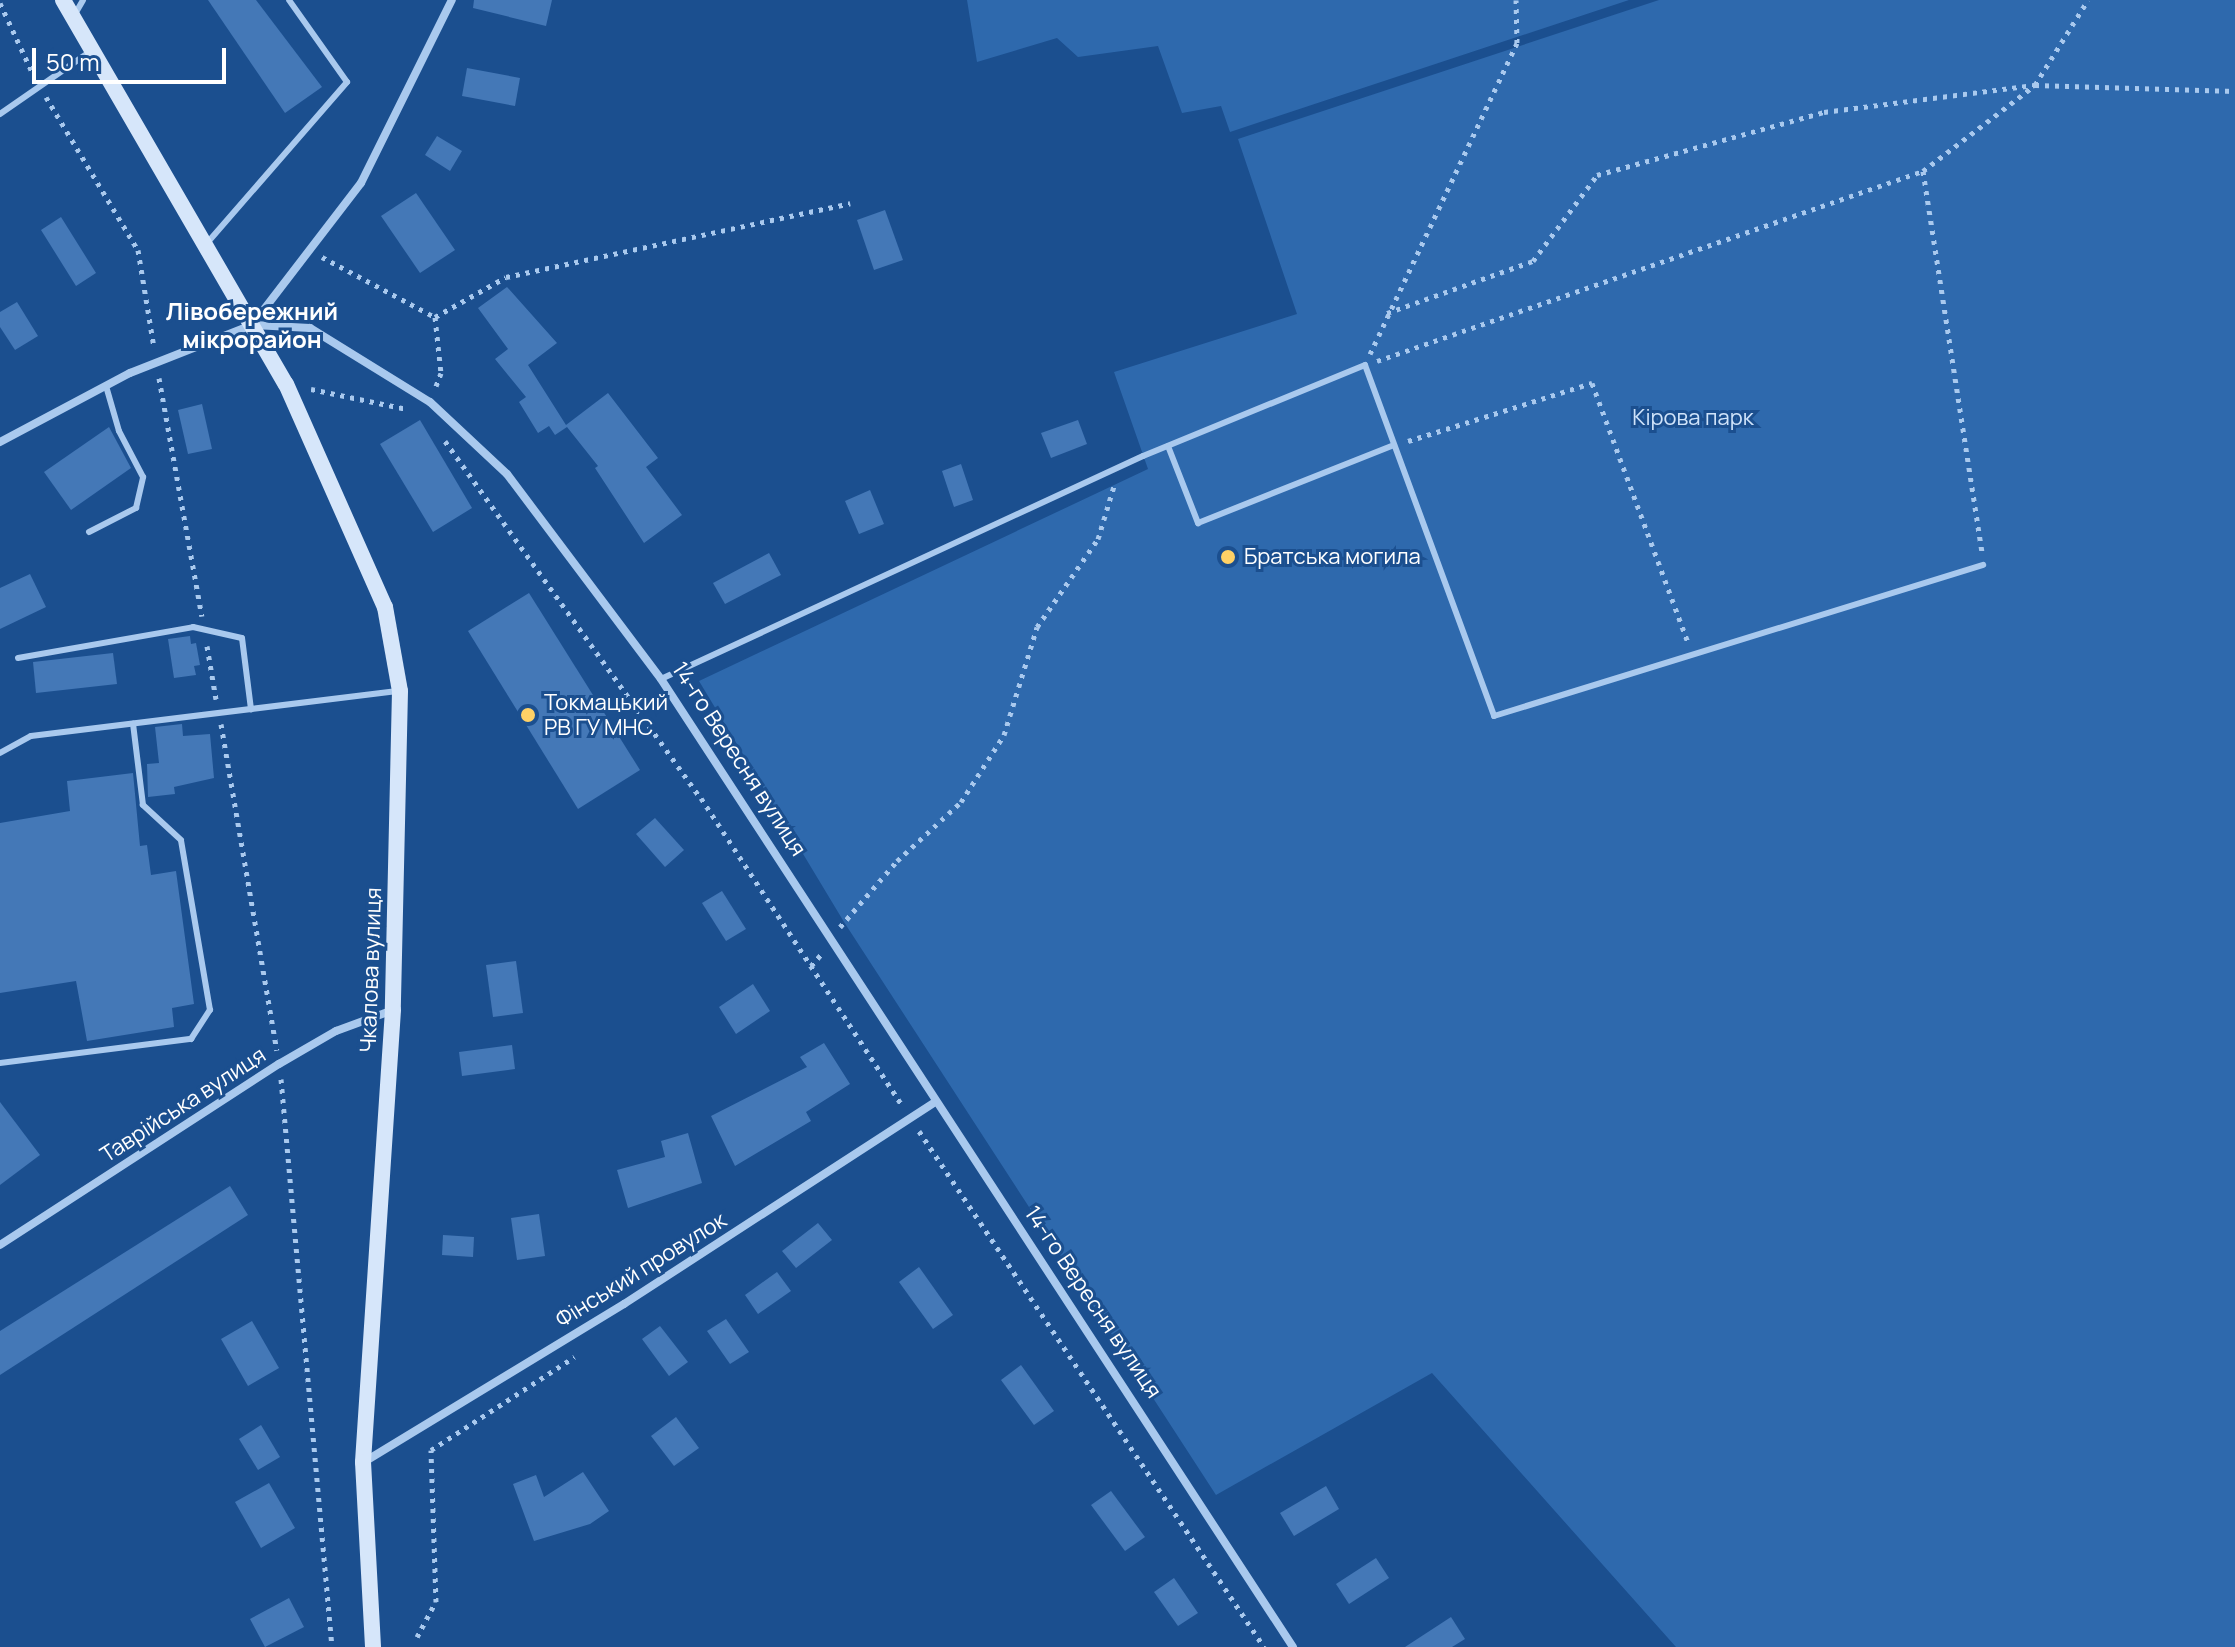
<!DOCTYPE html>
<html>
<head>
<meta charset="utf-8">
<style>
	body { margin:0 }
	#map { position:relative; width:2235px; height:1647px; overflow:hidden; background:#1b4f8f; font-family:Manrope,sans-serif }
	div>[style] { position:absolute }
	.green>* { inset:0; background:#2e69ad }
	.building>* { inset:0; background:#4478b7 }
	.path>* { height:5px; margin-top:-2.5px; transform-origin:0; background:repeating-linear-gradient(90deg,#a9c9ee 0 4px,transparent 0 10px) }
	.service>* { height:6px; margin:-3px; padding:0 3px; transform-origin:3px; border-radius:3px; background:#a9c9ee }
	.minor>* { height:8px; margin:-4px; padding:0 4px; transform-origin:4px; border-radius:4px; background:#a9c9ee }
	.secondary>* { height:16px; margin:-8px; padding:0 8px; transform-origin:8px; border-radius:8px; background:#d6e6fa }
	.dots>* { width:22px; height:22px; translate:-50% -50%; box-sizing:border-box; border:4px solid #1b4f8f; border-radius:50% }
	span { translate:-50% -50%; white-space:nowrap; text-align:center; line-height:1.15; -webkit-text-stroke:6px #1b4f8f; paint-order:stroke }
	.park-label { font-size:22px; color:#cfe3fa }
	.poi-label { font-size:22px; color:#fff }
	.left { translate:0 -50%; text-align:left }
	.street-label { font-size:22px; color:#fff }
	.neighbourhood-label { font-size:24px; color:#fff; font-weight:700 }
	.scale { position:absolute; left:32px; top:48px; width:194px; height:36px; box-sizing:border-box; border:4px solid #fff; border-top:0; padding-left:10px; font-size:24px; line-height:28px; white-space:nowrap; color:#fff; -webkit-text-stroke:6px #1b4f8f; paint-order:stroke }
</style>
</head>
<body>
<div id="map">
	<div class="green">
		<div style="clip-path:polygon(967px 0,1629px 0,1230px 132px,1221px 106px,1182px 113px,1158px 46px,1078px 57px,1057px 38px,977px 62px)"></div>
		<div style="clip-path:polygon(1659px 0,2235px 0,2235px 1647px,1676px 1647px,1432px 1373px,1216px 1495px,844px 922px,699px 681px,1148px 469px,1114px 372px,1297px 314px,1238px 139px)"></div>
	</div>
	<div class="building">
		<div style="clip-path:polygon(208px 0,256px 0,322px 87px,285px 113px)"></div>
		<div style="clip-path:polygon(474px 0,552px 0,546px 26px,473px 8px)"></div>
		<div style="clip-path:polygon(467px 68px,520px 78px,515px 106px,462px 96px)"></div>
		<div style="clip-path:polygon(437px 136px,462px 151px,450px 171px,425px 155px)"></div>
		<div style="clip-path:polygon(416px 193px,455px 250px,420px 273px,381px 216px)"></div>
		<div style="clip-path:polygon(885px 210px,903px 260px,874px 270px,857px 220px)"></div>
		<div style="clip-path:polygon(61px 217px,96px 273px,76px 286px,41px 230px)"></div>
		<div style="clip-path:polygon(507px 287px,557px 343px,528px 365px,566px 425px,608px 393px,658px 458px,646px 467px,682px 515px,644px 543px,595px 468px,598px 466px,567px 427px,555px 435px,549px 426px,538px 433px,519px 402px,526px 397px,495px 359px,508px 349px,478px 308px)"></div>
		<div style="clip-path:polygon(17px 302px,38px 336px,15px 350px,0 327px,0 312px)"></div>
		<div style="clip-path:polygon(202px 404px,212px 449px,188px 454px,178px 410px)"></div>
		<div style="clip-path:polygon(420px 420px,472px 508px,433px 532px,380px 444px)"></div>
		<div style="clip-path:polygon(1078px 420px,1087px 444px,1051px 458px,1041px 433px)"></div>
		<div style="clip-path:polygon(109px 427px,131px 468px,71px 510px,44px 472px)"></div>
		<div style="clip-path:polygon(961px 464px,973px 500px,954px 507px,942px 471px)"></div>
		<div style="clip-path:polygon(870px 490px,884px 524px,859px 534px,845px 501px)"></div>
		<div style="clip-path:polygon(769px 553px,781px 575px,725px 604px,713px 583px)"></div>
		<div style="clip-path:polygon(30px 574px,46px 607px,0 629px,0 588px)"></div>
		<div style="clip-path:polygon(529px 593px,640px 770px,578px 809px,468px 631px)"></div>
		<div style="clip-path:polygon(190px 636px,191px 644px,196px 643px,200px 665px,194px 666px,196px 675px,174px 678px,168px 639px)"></div>
		<div style="clip-path:polygon(113px 653px,117px 684px,36px 693px,33px 662px)"></div>
		<div style="clip-path:polygon(182px 724px,183px 736px,210px 734px,214px 778px,174px 787px,175px 794px,148px 797px,147px 764px,159px 763px,155px 727px)"></div>
		<div style="clip-path:polygon(133px 773px,140px 846px,147px 845px,151px 875px,176px 871px,194px 1004px,172px 1008px,174px 1027px,87px 1041px,76px 981px,0 993px,0 823px,70px 811px,67px 781px)"></div>
		<div style="clip-path:polygon(655px 818px,684px 850px,665px 867px,636px 834px)"></div>
		<div style="clip-path:polygon(722px 891px,746px 929px,726px 941px,702px 903px)"></div>
		<div style="clip-path:polygon(516px 961px,523px 1013px,493px 1017px,486px 965px)"></div>
		<div style="clip-path:polygon(753px 984px,770px 1011px,736px 1034px,719px 1007px)"></div>
		<div style="clip-path:polygon(824px 1043px,850px 1084px,806px 1112px,811px 1121px,735px 1166px,711px 1116px,807px 1067px,800px 1057px)"></div>
		<div style="clip-path:polygon(512px 1045px,515px 1069px,462px 1076px,459px 1052px)"></div>
		<div style="clip-path:polygon(0 1102px,40px 1155px,0 1185px)"></div>
		<div style="clip-path:polygon(688px 1133px,702px 1183px,628px 1208px,617px 1170px,665px 1157px,661px 1141px)"></div>
		<div style="clip-path:polygon(230px 1186px,248px 1215px,0 1375px,0 1331px)"></div>
		<div style="clip-path:polygon(539px 1214px,545px 1256px,517px 1260px,511px 1218px)"></div>
		<div style="clip-path:polygon(818px 1223px,832px 1240px,796px 1268px,782px 1251px)"></div>
		<div style="clip-path:polygon(443px 1235px,474px 1237px,473px 1257px,442px 1255px)"></div>
		<div style="clip-path:polygon(919px 1267px,953px 1315px,933px 1329px,899px 1282px)"></div>
		<div style="clip-path:polygon(777px 1272px,791px 1291px,758px 1314px,745px 1295px)"></div>
		<div style="clip-path:polygon(726px 1319px,749px 1352px,730px 1364px,707px 1331px)"></div>
		<div style="clip-path:polygon(252px 1321px,279px 1368px,248px 1386px,221px 1339px)"></div>
		<div style="clip-path:polygon(660px 1326px,688px 1362px,669px 1376px,642px 1339px)"></div>
		<div style="clip-path:polygon(1021px 1365px,1054px 1411px,1034px 1425px,1001px 1380px)"></div>
		<div style="clip-path:polygon(676px 1417px,699px 1448px,674px 1466px,651px 1436px)"></div>
		<div style="clip-path:polygon(261px 1425px,280px 1457px,258px 1470px,239px 1439px)"></div>
		<div style="clip-path:polygon(583px 1472px,609px 1511px,590px 1524px,534px 1541px,513px 1484px,536px 1475px,544px 1497px)"></div>
		<div style="clip-path:polygon(269px 1483px,295px 1528px,261px 1548px,235px 1502px)"></div>
		<div style="clip-path:polygon(1326px 1486px,1339px 1509px,1294px 1536px,1280px 1513px)"></div>
		<div style="clip-path:polygon(1111px 1491px,1145px 1537px,1125px 1551px,1091px 1505px)"></div>
		<div style="clip-path:polygon(1376px 1558px,1389px 1578px,1349px 1604px,1336px 1584px)"></div>
		<div style="clip-path:polygon(1174px 1578px,1198px 1613px,1178px 1626px,1154px 1592px)"></div>
		<div style="clip-path:polygon(289px 1598px,304px 1627px,265px 1647px,250px 1619px)"></div>
		<div style="clip-path:polygon(1451px 1617px,1465px 1639px,1452px 1647px,1405px 1647px)"></div>
	</div>
	<div class="path">
		<div style="left:0;top:3px;width:78px;rotate:65.1deg"></div>
		<div style="left:46px;top:97px;width:179px;rotate:59deg"></div>
		<div style="left:138px;top:250px;width:99px;rotate:80.7deg"></div>
		<div style="left:1923px;top:171px;width:387px;rotate:81.2deg"></div>
		<div style="left:322px;top:257px;width:128px;rotate:28deg"></div>
		<div style="left:435px;top:317px;width:81px;rotate:-29.4deg"></div>
		<div style="left:506px;top:277px;width:352px;rotate:-12.1deg"></div>
		<div style="left:1387px;top:313px;width:155px;rotate:-19.6deg"></div>
		<div style="left:1533px;top:261px;width:107px;rotate:-53.3deg"></div>
		<div style="left:1597px;top:175px;width:236px;rotate:-15.5deg"></div>
		<div style="left:1824px;top:112px;width:213px;rotate:-7.3deg"></div>
		<div style="left:2035px;top:85px;width:200px;rotate:1.7deg"></div>
		<div style="left:435px;top:317px;width:56px;rotate:83.9deg"></div>
		<div style="left:441px;top:373px;width:14px;rotate:111deg"></div>
		<div style="left:1370px;top:354px;width:344px;rotate:-64.7deg"></div>
		<div style="left:1517px;top:43px;width:43px;rotate:-91.3deg"></div>
		<div style="left:1377px;top:361px;width:578px;rotate:-19.19deg"></div>
		<div style="left:1923px;top:171px;width:141px;rotate:-37.5deg"></div>
		<div style="left:2035px;top:85px;width:100px;rotate:-58.1deg"></div>
		<div style="left:159px;top:378px;width:242px;rotate:79.8deg"></div>
		<div style="left:311px;top:389px;width:98px;rotate:11.8deg"></div>
		<div style="left:445px;top:441px;width:439px;rotate:54.4deg"></div>
		<div style="left:701px;top:798px;width:367px;rotate:56.8deg"></div>
		<div style="left:1408px;top:441px;width:193px;rotate:-17.5deg"></div>
		<div style="left:1592px;top:383px;width:276px;rotate:69.7deg"></div>
		<div style="left:207px;top:646px;width:54px;rotate:80.4deg"></div>
		<div style="left:221px;top:724px;width:331px;rotate:80.3deg"></div>
		<div style="left:840px;top:927px;width:87px;rotate:-49.2deg"></div>
		<div style="left:897px;top:861px;width:87px;rotate:-42.7deg"></div>
		<div style="left:961px;top:802px;width:80px;rotate:-57.3deg"></div>
		<div style="left:1004px;top:735px;width:113px;rotate:-73deg"></div>
		<div style="left:1037px;top:627px;width:107px;rotate:-55.3deg"></div>
		<div style="left:1098px;top:539px;width:55px;rotate:-73.2deg"></div>
		<div style="left:811px;top:966px;width:18px;rotate:-49deg"></div>
		<div style="left:281px;top:1079px;width:570px;rotate:84.87deg"></div>
		<div style="left:919px;top:1131px;width:621px;rotate:56.23deg"></div>
		<div style="left:417px;top:1637px;width:40px;rotate:-62deg"></div>
		<div style="left:436px;top:1602px;width:152px;rotate:-91.9deg"></div>
		<div style="left:431px;top:1450px;width:171px;rotate:-33deg"></div>
	</div>
	<div class="service">
		<div style="left:75px;top:14px;width:16px;rotate:-60deg"></div>
		<div style="left:0;top:114px;width:111px;rotate:-34.7deg"></div>
		<div style="left:208px;top:242px;width:212px;rotate:-49deg"></div>
		<div style="left:347px;top:82px;width:100px;rotate:-125.3deg"></div>
		<div style="left:1168px;top:446px;width:83px;rotate:68.7deg"></div>
		<div style="left:1198px;top:523px;width:211px;rotate:-21.7deg"></div>
		<div style="left:89px;top:532px;width:53px;rotate:-27.1deg"></div>
		<div style="left:136px;top:508px;width:32px;rotate:-77deg"></div>
		<div style="left:143px;top:477px;width:52px;rotate:-117.6deg"></div>
		<div style="left:119px;top:431px;width:47px;rotate:-106.1deg"></div>
		<div style="left:18px;top:658px;width:178px;rotate:-10deg"></div>
		<div style="left:193px;top:627px;width:50px;rotate:12.7deg"></div>
		<div style="left:242px;top:638px;width:72px;rotate:82.8deg"></div>
		<div style="left:661px;top:679px;width:531px;rotate:-24.83deg"></div>
		<div style="left:1143px;top:456px;width:240px;rotate:-22.3deg"></div>
		<div style="left:1365px;top:365px;width:374px;rotate:69.8deg"></div>
		<div style="left:1494px;top:716px;width:512px;rotate:-17.16deg"></div>
		<div style="left:0;top:753px;width:35px;rotate:-29deg"></div>
		<div style="left:31px;top:736px;width:369px;rotate:-7deg"></div>
		<div style="left:0;top:1063px;width:193px;rotate:-7.2deg"></div>
		<div style="left:191px;top:1039px;width:35px;rotate:-57deg"></div>
		<div style="left:210px;top:1010px;width:172px;rotate:-99.7deg"></div>
		<div style="left:181px;top:840px;width:52px;rotate:-137.4deg"></div>
		<div style="left:143px;top:805px;width:82px;rotate:-97deg"></div>
	</div>
	<div class="minor">
		<div style="left:252px;top:325px;width:179px;rotate:-52.5deg"></div>
		<div style="left:361px;top:183px;width:204px;rotate:-63.6deg"></div>
		<div style="left:0;top:442px;width:147px;rotate:-28deg"></div>
		<div style="left:130px;top:373px;width:131px;rotate:-21.5deg"></div>
		<div style="left:252px;top:325px;width:58px;rotate:3deg"></div>
		<div style="left:310px;top:328px;width:141px;rotate:31.7deg"></div>
		<div style="left:430px;top:402px;width:105px;rotate:43.1deg"></div>
		<div style="left:507px;top:474px;width:256px;rotate:53.1deg"></div>
		<div style="left:661px;top:679px;width:1156px;rotate:56.86deg"></div>
		<div style="left:0;top:1245px;width:333px;rotate:-33deg"></div>
		<div style="left:279px;top:1064px;width:66px;rotate:-30.1deg"></div>
		<div style="left:336px;top:1031px;width:61px;rotate:-20.2deg"></div>
		<div style="left:364px;top:1462px;width:304px;rotate:-31.3deg"></div>
		<div style="left:624px;top:1304px;width:369px;rotate:-33deg"></div>
	</div>
	<div class="secondary">
		<div style="left:63px;top:0;width:444px;rotate:59.9deg"></div>
		<div style="left:286px;top:384px;width:244px;rotate:66.1deg"></div>
		<div style="left:385px;top:607px;width:85px;rotate:79.9deg"></div>
		<div style="left:400px;top:691px;width:319px;rotate:91.3deg"></div>
		<div style="left:393px;top:1010px;width:453px;rotate:93.8deg"></div>
		<div style="left:363px;top:1462px;width:185px;rotate:86.9deg"></div>
	</div>
	<div class="dots">
		<div style="left:1228px;top:557px;background:#ffd166"></div>
		<div style="left:528px;top:715px;background:#ffd166"></div>
	</div>
	<div class="park-label">
		<span style="left:1693px;top:418px">Кірова парк</span>
	</div>
	<div class="poi-label">
		<span class="left" style="left:1244px;top:557px">Братська могила</span>
		<span class="left" style="left:544px;top:715px">Токмацький<br>РВ ГУ МНС</span>
	</div>
	<div class="street-label">
		<span style="left:739px;top:759px;rotate:57deg">14-го Вересня вулиця</span>
		<span style="left:371px;top:970px;rotate:-88deg">Чкалова вулиця</span>
		<span style="left:183px;top:1105px;rotate:-33deg">Таврійська вулиця</span>
		<span style="left:641px;top:1270px;rotate:-32deg">Фінський провулок</span>
		<span style="left:1093px;top:1302px;rotate:56deg">14-го Вересня вулиця</span>
	</div>
	<div class="neighbourhood-label">
		<span style="left:252px;top:325px">Лівобережний<br>мікрорайон</span>
	</div>
	<div class="scale">50 m</div>
</div>
</body>
</html>
